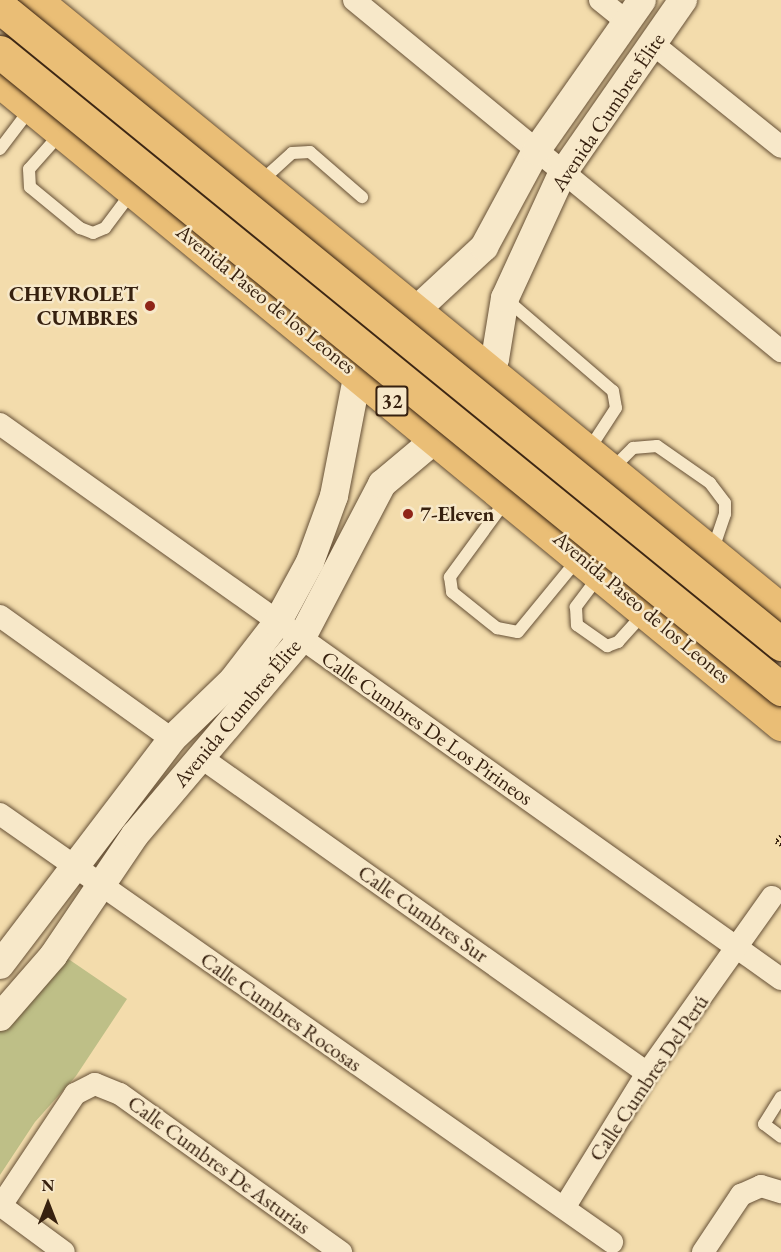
<!DOCTYPE html>
<html>
<head>
<meta charset="utf-8">
<style>
	body { margin:0 }
	#map { position:relative; width:781px; height:1252px; overflow:hidden; background:#f3dcac; font-family:"EB Garamond",serif }
	div>[style] { position:absolute }
	.green>* { inset:0; background:#bebf87 }
	.path>* { height:4px; margin-top:-2px; transform-origin:0; background:repeating-linear-gradient(90deg,#37210f 0 1.5px,transparent 0 4.5px) }
	.roads { filter:drop-shadow(0 0 2px #665036) drop-shadow(0 0 2px #665036) }
	.service>* { height:12px; margin:-6px; padding:0 6px; transform-origin:6px; border-radius:6px; background:#f7e8c9 }
	.minor>* { height:22px; margin:-11px; padding:0 11px; transform-origin:11px; border-radius:11px; background:#f7e8c9 }
	.tertiary>* { height:28px; margin:-14px; padding:0 14px; transform-origin:14px; border-radius:14px; background:#f7e8c9 }
	.primary>* { height:33px; margin:-16.5px; padding:0 16.5px; transform-origin:16.5px; border-radius:16.5px; background:#eabe76 }
	.bridges { filter:drop-shadow(0 0 2px #37210f) drop-shadow(0 0 2px #37210f) }
	.primary-bridge>* { height:33px; margin:-16.5px; padding:0 16.5px; transform-origin:16.5px; border-radius:16.5px; background:#eabe76 }
	.dots>* { width:16px; height:16px; translate:-50% -50%; box-sizing:border-box; border:3px solid #f7e8c9; border-radius:50% }
	span { translate:-50% -50%; white-space:nowrap; text-align:center; line-height:1.15; -webkit-text-stroke:5px #f7e8c9; paint-order:stroke }
	.shield-label span { padding:2px 4px; background:#f7e8c9; border:2px solid; border-radius:4px; -webkit-text-stroke-width:0 }
	.shield-label { font-size:20px; color:#37210f; font-weight:700 }
	.street-label { font-size:21px; color:#37210f }
	.poi-label { font-size:21px; color:#37210f; font-weight:700 }
	.right { translate:-100% -50%; text-align:right }
	.left { translate:0 -50%; text-align:left }
	.north { position:absolute; left:18px; top:1174px; width:60px; height:60px; -webkit-text-stroke:4px #f7e8c9; paint-order:stroke; rotate:0deg; font-size:16px; font-weight:700; line-height:24px; text-align:center; color:#37210f }
	.north::after { content:''; display:block; margin:auto; width:21px; height:27px; background:#37210f; clip-path:polygon(50% 0,100% 100%,50% 72%,0 100%) }
</style>
</head>
<body>
<div id="map">
	<div class="green">
		<div style="clip-path:polygon(61px 954px,127px 999px,76px 1076px,35px 1122px,0 1175px,0 1030px)"></div>
	</div>
	<div class="path">
		<div style="left:781px;top:836px;width:8px;rotate:130deg"></div>
		<div style="left:776px;top:842px;width:6px;rotate:31deg"></div>
	</div>
	<div class="roads">
		<div class="service">
			<div style="left:61px;top:133px;width:48px;rotate:131.6deg"></div>
			<div style="left:29px;top:169px;width:18px;rotate:87deg"></div>
			<div style="left:30px;top:187px;width:65px;rotate:39.4deg"></div>
			<div style="left:80px;top:228px;width:14px;rotate:21deg"></div>
			<div style="left:93px;top:233px;width:13px;rotate:-23deg"></div>
			<div style="left:105px;top:228px;width:45px;rotate:-53.1deg"></div>
			<div style="left:0;top:149px;width:51px;rotate:-52.9deg"></div>
			<div style="left:260px;top:182px;width:43px;rotate:-42.2deg"></div>
			<div style="left:292px;top:153px;width:18px;rotate:-3deg"></div>
			<div style="left:310px;top:152px;width:69px;rotate:40.9deg"></div>
			<div style="left:506px;top:299px;width:141px;rotate:40.7deg"></div>
			<div style="left:613px;top:391px;width:17px;rotate:80deg"></div>
			<div style="left:616px;top:408px;width:51px;rotate:123.1deg"></div>
			<div style="left:612px;top:469px;width:30px;rotate:-45deg"></div>
			<div style="left:633px;top:448px;width:24px;rotate:-5deg"></div>
			<div style="left:657px;top:446px;width:65px;rotate:34.9deg"></div>
			<div style="left:710px;top:483px;width:25px;rotate:53deg"></div>
			<div style="left:725px;top:503px;width:11px;rotate:90deg"></div>
			<div style="left:725px;top:514px;width:40px;rotate:108.9deg"></div>
			<div style="left:507px;top:499px;width:97px;rotate:126.2deg"></div>
			<div style="left:450px;top:577px;width:15px;rotate:82deg"></div>
			<div style="left:452px;top:592px;width:58px;rotate:38.7deg"></div>
			<div style="left:497px;top:628px;width:21px;rotate:11deg"></div>
			<div style="left:518px;top:632px;width:94px;rotate:-50.6deg"></div>
			<div style="left:599px;top:576px;width:39px;rotate:127deg"></div>
			<div style="left:576px;top:607px;width:18px;rotate:87deg"></div>
			<div style="left:577px;top:625px;width:37px;rotate:35deg"></div>
			<div style="left:607px;top:646px;width:12px;rotate:-20deg"></div>
			<div style="left:618px;top:642px;width:39px;rotate:-48deg"></div>
			<div style="left:781px;top:1097px;width:32px;rotate:122deg"></div>
			<div style="left:764px;top:1124px;width:21px;rotate:37deg"></div>
		</div>
		<div class="minor">
			<div style="left:354px;top:0;width:553px;rotate:39.42deg"></div>
			<div style="left:600px;top:0;width:35px;rotate:39deg"></div>
			<div style="left:653px;top:44px;width:164px;rotate:38.8deg"></div>
			<div style="left:0;top:424px;width:958px;rotate:35.4deg"></div>
			<div style="left:0;top:616px;width:211px;rotate:35.6deg"></div>
			<div style="left:199px;top:756px;width:549px;rotate:35.28deg"></div>
			<div style="left:0;top:814px;width:747px;rotate:34.97deg"></div>
			<div style="left:0;top:1205px;width:79px;rotate:36.3deg"></div>
			<div style="left:0;top:1207px;width:136px;rotate:-56.4deg"></div>
			<div style="left:75px;top:1094px;width:22px;rotate:-27deg"></div>
			<div style="left:95px;top:1084px;width:27px;rotate:22deg"></div>
			<div style="left:120px;top:1094px;width:272px;rotate:35.6deg"></div>
			<div style="left:564px;top:1208px;width:158px;rotate:-58.4deg"></div>
			<div style="left:647px;top:1073px;width:216px;rotate:-54.6deg"></div>
			<div style="left:703px;top:1252px;width:69px;rotate:-56.3deg"></div>
			<div style="left:741px;top:1195px;width:22px;rotate:-24deg"></div>
			<div style="left:761px;top:1186px;width:21px;rotate:17deg"></div>
		</div>
		<div class="tertiary">
			<div style="left:481px;top:390px;width:34px;rotate:-66deg"></div>
			<div style="left:495px;top:359px;width:62px;rotate:-80.7deg"></div>
			<div style="left:505px;top:298px;width:136px;rotate:-65.3deg"></div>
			<div style="left:562px;top:174px;width:212px;rotate:-55.2deg"></div>
			<div style="left:0;top:965px;width:284px;rotate:-52.7deg"></div>
			<div style="left:172px;top:739px;width:85px;rotate:-44deg"></div>
			<div style="left:233px;top:680px;width:72px;rotate:-52.3deg"></div>
			<div style="left:277px;top:623px;width:69px;rotate:-61.6deg"></div>
			<div style="left:310px;top:562px;width:70px;rotate:-70deg"></div>
			<div style="left:334px;top:496px;width:125px;rotate:-79deg"></div>
			<div style="left:358px;top:373px;width:42px;rotate:-51.8deg"></div>
			<div style="left:384px;top:340px;width:137px;rotate:-42.9deg"></div>
			<div style="left:484px;top:247px;width:109px;rotate:-61.6deg"></div>
			<div style="left:536px;top:151px;width:184px;rotate:-54.9deg"></div>
			<div style="left:0;top:1017px;width:81px;rotate:-49deg"></div>
			<div style="left:53px;top:956px;width:146px;rotate:-55.9deg"></div>
			<div style="left:135px;top:835px;width:257px;rotate:-49.7deg"></div>
			<div style="left:301px;top:639px;width:175px;rotate:-62.4deg"></div>
			<div style="left:382px;top:484px;width:90px;rotate:-40deg"></div>
		</div>
		<div class="primary">
			<div style="left:35px;top:0;width:964px;rotate:39.27deg"></div>
			<div style="left:0;top:81px;width:1012px;rotate:39.46deg"></div>
		</div>
	</div>
	<div class="bridges">
		<div class="primary-bridge">
			<div style="left:0;top:7px;width:1008px;rotate:39.2deg"></div>
			<div style="left:0;top:52px;width:1008px;rotate:39.2deg"></div>
		</div>
	</div>
	<div class="dots">
		<div style="left:150px;top:306px;background:#8f2418"></div>
		<div style="left:408px;top:514px;background:#8f2418"></div>
	</div>
	<div class="shield-label">
		<span style="left:392px;top:401px">32</span>
	</div>
	<div class="street-label">
		<span style="left:608px;top:112px;rotate:-56deg">Avenida Cumbres Élite</span>
		<span style="left:266px;top:299px;rotate:39deg">Avenida Paseo de los Leones</span>
		<span style="left:642px;top:607px;rotate:40deg">Avenida Paseo de los Leones</span>
		<span style="left:237px;top:713px;rotate:-50deg">Avenida Cumbres Élite</span>
		<span style="left:427px;top:728px;rotate:35deg">Calle Cumbres De Los Pirineos</span>
		<span style="left:423px;top:914px;rotate:35deg">Calle Cumbres Sur</span>
		<span style="left:281px;top:1012px;rotate:35deg">Calle Cumbres Rocosas</span>
		<span style="left:649px;top:1078px;rotate:-56deg">Calle Cumbres Del Perú</span>
		<span style="left:219px;top:1165px;rotate:36deg">Calle Cumbres De Asturias</span>
	</div>
	<div class="poi-label">
		<span class="right" style="left:138px;top:306px">CHEVROLET<br>CUMBRES</span>
		<span class="left" style="left:420px;top:514px">7-Eleven</span>
	</div>
	<div class="north">N</div>
</div>
</body>
</html>
